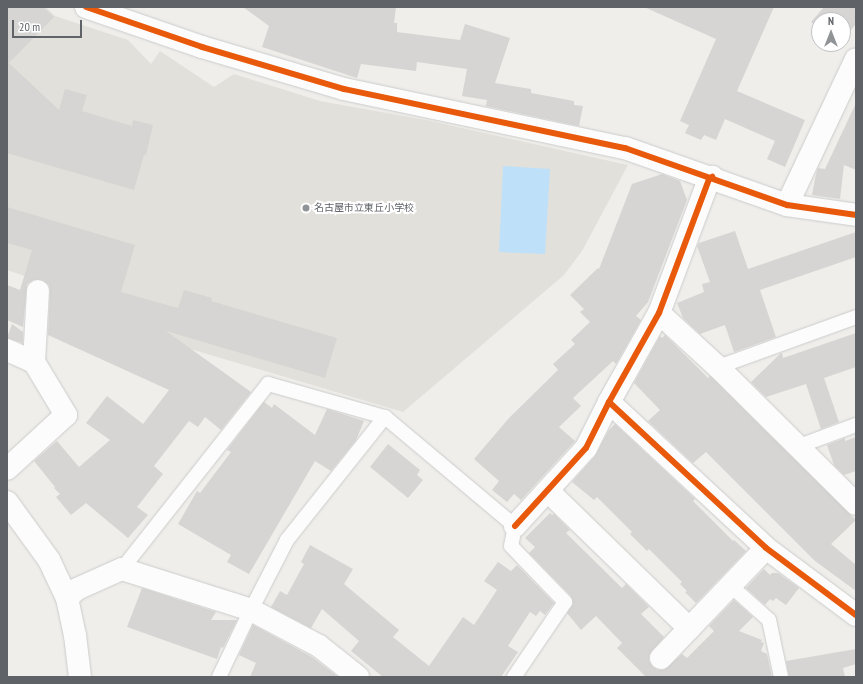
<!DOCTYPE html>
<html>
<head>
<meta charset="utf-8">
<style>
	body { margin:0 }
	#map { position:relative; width:863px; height:684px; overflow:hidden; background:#efeeea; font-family:"PT Sans Narrow","Noto Sans JP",sans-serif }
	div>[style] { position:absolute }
	.education>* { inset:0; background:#e2e0da }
	.water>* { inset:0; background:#bfe0f9 }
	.building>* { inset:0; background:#d6d5d3 }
	.roads { filter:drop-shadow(0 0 1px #cbcccc) drop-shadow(0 0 1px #cbcccc) }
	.service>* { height:14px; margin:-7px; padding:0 7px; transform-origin:7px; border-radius:7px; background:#fdfcfc }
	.minor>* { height:22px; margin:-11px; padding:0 11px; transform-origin:11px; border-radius:11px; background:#fdfcfc }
	.tertiary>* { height:22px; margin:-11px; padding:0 11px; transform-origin:11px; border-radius:11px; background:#fdfcfc }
	.cycleway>* { height:6px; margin:-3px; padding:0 3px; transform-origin:3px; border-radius:3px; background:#e8590c }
	.dots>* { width:11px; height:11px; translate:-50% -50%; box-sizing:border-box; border:2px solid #fff; border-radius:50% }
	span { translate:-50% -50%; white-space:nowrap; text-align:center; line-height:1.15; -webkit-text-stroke:4px #fff; paint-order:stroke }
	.poi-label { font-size:10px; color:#5f6368 }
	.left { translate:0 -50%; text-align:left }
	.frame { position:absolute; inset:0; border:8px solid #5f6368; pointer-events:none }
	.north { position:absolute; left:811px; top:12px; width:40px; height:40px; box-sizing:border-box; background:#fff; border:1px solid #bfc1c3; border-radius:50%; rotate:0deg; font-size:11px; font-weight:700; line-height:16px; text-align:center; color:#5f6368 }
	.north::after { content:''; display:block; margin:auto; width:14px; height:18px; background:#919496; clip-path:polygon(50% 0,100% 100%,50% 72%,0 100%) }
	.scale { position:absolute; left:12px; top:20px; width:70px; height:18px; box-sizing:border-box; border:2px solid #5f6368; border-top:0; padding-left:5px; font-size:12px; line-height:14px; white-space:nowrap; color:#5f6368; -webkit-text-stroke:3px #fff; paint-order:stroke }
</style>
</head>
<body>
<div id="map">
	<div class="education">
		<div style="clip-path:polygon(7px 7px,46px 7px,55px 16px,128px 40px,151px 64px,160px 51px,214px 87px,234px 74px,320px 101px,426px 120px,628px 165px,582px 251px,564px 275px,403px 412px,160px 340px,152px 319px,7px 270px)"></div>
	</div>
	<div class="water">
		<div style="clip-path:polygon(503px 166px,550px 169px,545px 254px,499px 252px)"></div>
	</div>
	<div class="building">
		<div style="clip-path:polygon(7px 7px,43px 7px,54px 17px,9px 63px,59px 110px,65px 89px,87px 95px,82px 111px,132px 126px,133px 120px,153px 125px,146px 155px,144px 155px,134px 190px,7px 153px)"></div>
		<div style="clip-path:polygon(243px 7px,396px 7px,394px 23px,397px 23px,397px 32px,460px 40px,465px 24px,510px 38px,495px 83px,531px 89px,531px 93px,574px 101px,574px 105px,583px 106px,579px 126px,486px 106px,487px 100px,462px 96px,467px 69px,417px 62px,416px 71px,361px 64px,357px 78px,262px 47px,269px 26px)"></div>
		<div style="clip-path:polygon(644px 7px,774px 7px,737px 91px,805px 120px,785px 167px,767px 159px,775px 141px,725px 119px,716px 140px,704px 135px,701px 140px,685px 133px,689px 125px,680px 121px,716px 39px)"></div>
		<div style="clip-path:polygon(824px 7px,856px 7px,856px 24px,843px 39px,843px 20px,819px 20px,819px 28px,811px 22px)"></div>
		<div style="clip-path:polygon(856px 103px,856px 170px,844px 165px,840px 199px,812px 195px,816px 174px,818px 168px,825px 169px)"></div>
		<div style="clip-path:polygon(662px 174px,680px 181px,687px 200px,648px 302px,636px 316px,641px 320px,616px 364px,613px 361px,573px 398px,581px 406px,559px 427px,575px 441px,521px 500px,514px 494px,507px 502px,492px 490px,499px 481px,474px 459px,509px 418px,558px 370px,553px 364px,575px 344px,571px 340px,590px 322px,580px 312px,584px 309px,570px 295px,598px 268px,599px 269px,632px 184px)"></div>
		<div style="clip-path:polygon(7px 207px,135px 245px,121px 292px,178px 308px,184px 290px,212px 298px,211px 301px,337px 338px,325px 378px,166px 331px,251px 392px,221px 430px,205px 417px,198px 427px,189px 421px,154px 466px,163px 474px,137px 507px,148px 515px,128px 538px,86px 503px,71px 515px,56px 497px,60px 494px,54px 488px,55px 487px,34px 461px,57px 441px,79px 467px,110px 440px,86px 423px,107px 396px,143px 424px,169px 390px,48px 335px,50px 292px,49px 285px,44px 280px,39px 279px,33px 280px,27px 284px,23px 327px,7px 320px,7px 285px,20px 290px,32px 250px,7px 243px)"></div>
		<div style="clip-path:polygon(735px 231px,748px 269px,856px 232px,856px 257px,760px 290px,776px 337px,734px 352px,725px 325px,700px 334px,683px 318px,677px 303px,704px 292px,702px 284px,710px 282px,697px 246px,699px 243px)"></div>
		<div style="clip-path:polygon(12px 324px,23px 332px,23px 343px,7px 338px)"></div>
		<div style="clip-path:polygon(856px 333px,856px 367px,824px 378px,839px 422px,821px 429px,806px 384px,766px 397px,751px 382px,780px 354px,782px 353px,783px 358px)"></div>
		<div style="clip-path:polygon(665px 335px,708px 378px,710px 376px,856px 520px,831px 544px,856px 565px,856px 591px,815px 561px,706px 452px,693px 463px,648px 421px,660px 410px,634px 383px,660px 336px,662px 338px)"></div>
		<div style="clip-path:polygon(264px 402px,272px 408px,274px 404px,315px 435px,327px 409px,364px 421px,356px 440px,331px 471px,315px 461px,249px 574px,227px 562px,231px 555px,178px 524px,197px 491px,200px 493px,231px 452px,227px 450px)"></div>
		<div style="clip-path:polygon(615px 424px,695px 499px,693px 501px,733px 541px,734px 540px,746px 551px,696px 603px,685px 592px,687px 591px,680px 584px,682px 582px,649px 549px,647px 551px,630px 534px,632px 532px,597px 497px,594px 500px,572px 482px,595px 456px,609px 430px)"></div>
		<div style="clip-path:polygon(856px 437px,856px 471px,844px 475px,834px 465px,827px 445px,845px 438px,845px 441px)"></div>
		<div style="clip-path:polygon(388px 444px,420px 470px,417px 475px,423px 480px,408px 498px,370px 467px)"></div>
		<div style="clip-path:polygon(550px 513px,552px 515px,554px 514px,570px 530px,566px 533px,622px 588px,626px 584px,649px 607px,641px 614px,664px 637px,649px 655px,649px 661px,653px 667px,658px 670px,664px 670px,682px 654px,687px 658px,714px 631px,709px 626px,734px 600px,753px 617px,739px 631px,762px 640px,761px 642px,764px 643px,761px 651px,767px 654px,772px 677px,646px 677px,617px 648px,622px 643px,596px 616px,581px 630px,567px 613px,573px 604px,571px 596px,529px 553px,535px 547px,525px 538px)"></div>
		<div style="clip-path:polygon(310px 545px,353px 569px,344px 584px,399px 630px,393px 637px,429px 666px,463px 617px,474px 625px,497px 590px,484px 581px,498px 562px,511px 571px,517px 565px,554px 603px,545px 615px,540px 611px,536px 616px,530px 612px,508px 646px,518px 652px,501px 677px,383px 677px,351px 651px,359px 641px,322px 609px,311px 628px,271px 607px,280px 591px,287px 595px,304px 564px,301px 562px)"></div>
		<div style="clip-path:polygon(764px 569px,770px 575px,772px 573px,778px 573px,799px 588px,786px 605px,776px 598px,773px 601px,770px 599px,765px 605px,746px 588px)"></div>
		<div style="clip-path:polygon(142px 588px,216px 612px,211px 620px,237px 620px,223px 648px,221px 647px,217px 659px,127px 627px)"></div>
		<div style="clip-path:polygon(253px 625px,312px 657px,338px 677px,250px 677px,256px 663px,239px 655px)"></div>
		<div style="clip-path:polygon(856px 649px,856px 664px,843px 668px,845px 677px,789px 677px,786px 661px)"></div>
	</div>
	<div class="roads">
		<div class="service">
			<div style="left:718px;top:367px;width:147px;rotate:-19.9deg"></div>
			<div style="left:799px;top:446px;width:61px;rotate:-20.2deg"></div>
			<div style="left:122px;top:569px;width:236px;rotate:-51.7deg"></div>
			<div style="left:268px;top:384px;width:122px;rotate:15.8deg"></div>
			<div style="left:385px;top:417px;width:170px;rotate:40deg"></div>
			<div style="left:515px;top:526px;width:20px;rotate:101deg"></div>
			<div style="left:511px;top:546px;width:78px;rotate:46deg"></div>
			<div style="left:565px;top:602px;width:91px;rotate:124.2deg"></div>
			<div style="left:731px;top:586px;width:51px;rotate:41.8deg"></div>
			<div style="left:769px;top:620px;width:58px;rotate:78.1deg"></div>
			<div style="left:219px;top:677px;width:74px;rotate:-64.5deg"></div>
			<div style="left:251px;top:610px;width:79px;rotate:-62.8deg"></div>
			<div style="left:287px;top:540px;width:157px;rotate:-51.5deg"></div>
		</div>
		<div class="minor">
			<div style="left:86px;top:7px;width:123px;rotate:19deg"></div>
			<div style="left:202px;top:47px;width:148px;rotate:16.5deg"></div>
			<div style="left:344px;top:89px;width:287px;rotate:11.9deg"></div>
			<div style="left:625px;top:148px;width:172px;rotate:19.4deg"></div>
			<div style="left:787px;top:205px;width:70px;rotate:8.2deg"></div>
			<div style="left:787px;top:205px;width:161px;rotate:-64.7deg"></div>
			<div style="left:659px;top:313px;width:80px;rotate:42.5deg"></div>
			<div style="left:718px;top:367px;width:194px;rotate:44.8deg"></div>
			<div style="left:7px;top:350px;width:30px;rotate:24deg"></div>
			<div style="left:609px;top:402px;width:214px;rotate:42.9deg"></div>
			<div style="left:766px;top:548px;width:112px;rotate:36.7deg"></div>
			<div style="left:7px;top:469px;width:80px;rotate:-42.5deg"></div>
			<div style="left:66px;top:415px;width:62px;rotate:-121.1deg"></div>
			<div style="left:34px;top:362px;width:71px;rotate:-86.8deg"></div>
			<div style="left:548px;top:491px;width:197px;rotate:44.2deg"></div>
			<div style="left:515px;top:526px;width:105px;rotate:-47.7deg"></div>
			<div style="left:586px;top:448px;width:51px;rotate:-63.4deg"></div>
			<div style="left:609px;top:402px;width:102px;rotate:-60.7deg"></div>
			<div style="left:659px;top:313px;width:143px;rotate:-69.5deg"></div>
			<div style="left:709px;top:179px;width:4px;rotate:-34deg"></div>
			<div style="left:67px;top:598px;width:13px;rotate:-42deg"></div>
			<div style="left:77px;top:589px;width:49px;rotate:-24deg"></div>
			<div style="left:122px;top:569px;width:135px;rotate:17.6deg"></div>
			<div style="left:251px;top:610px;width:77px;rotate:27.9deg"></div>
			<div style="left:319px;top:646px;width:50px;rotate:38.5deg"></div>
			<div style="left:661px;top:658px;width:152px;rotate:-46.3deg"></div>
		</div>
		<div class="tertiary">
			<div style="left:7px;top:502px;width:72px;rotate:54.1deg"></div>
			<div style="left:49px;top:560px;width:42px;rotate:64.7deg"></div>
			<div style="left:67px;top:598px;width:38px;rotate:78deg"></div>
			<div style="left:75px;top:635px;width:42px;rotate:83.2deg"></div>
		</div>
	</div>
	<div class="cycleway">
		<div style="left:86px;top:7px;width:123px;rotate:19deg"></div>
		<div style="left:202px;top:47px;width:148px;rotate:16.5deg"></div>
		<div style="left:344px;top:89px;width:287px;rotate:11.9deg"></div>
		<div style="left:625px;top:148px;width:172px;rotate:19.4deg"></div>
		<div style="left:787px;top:205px;width:70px;rotate:8.2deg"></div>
		<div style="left:609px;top:402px;width:214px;rotate:42.9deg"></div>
		<div style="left:766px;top:548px;width:112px;rotate:36.7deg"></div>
		<div style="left:515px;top:526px;width:105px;rotate:-47.7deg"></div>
		<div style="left:586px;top:448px;width:51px;rotate:-63.4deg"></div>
		<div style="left:609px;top:402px;width:102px;rotate:-60.7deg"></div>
		<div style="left:659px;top:313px;width:143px;rotate:-69.5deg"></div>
		<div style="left:709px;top:179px;width:4px;rotate:-34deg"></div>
	</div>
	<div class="dots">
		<div style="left:306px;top:208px;background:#919496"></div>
	</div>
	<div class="poi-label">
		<span class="left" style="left:314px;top:208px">名古屋市立東丘小学校</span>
	</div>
	<div class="frame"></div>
	<div class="north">N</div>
	<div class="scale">20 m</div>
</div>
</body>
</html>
